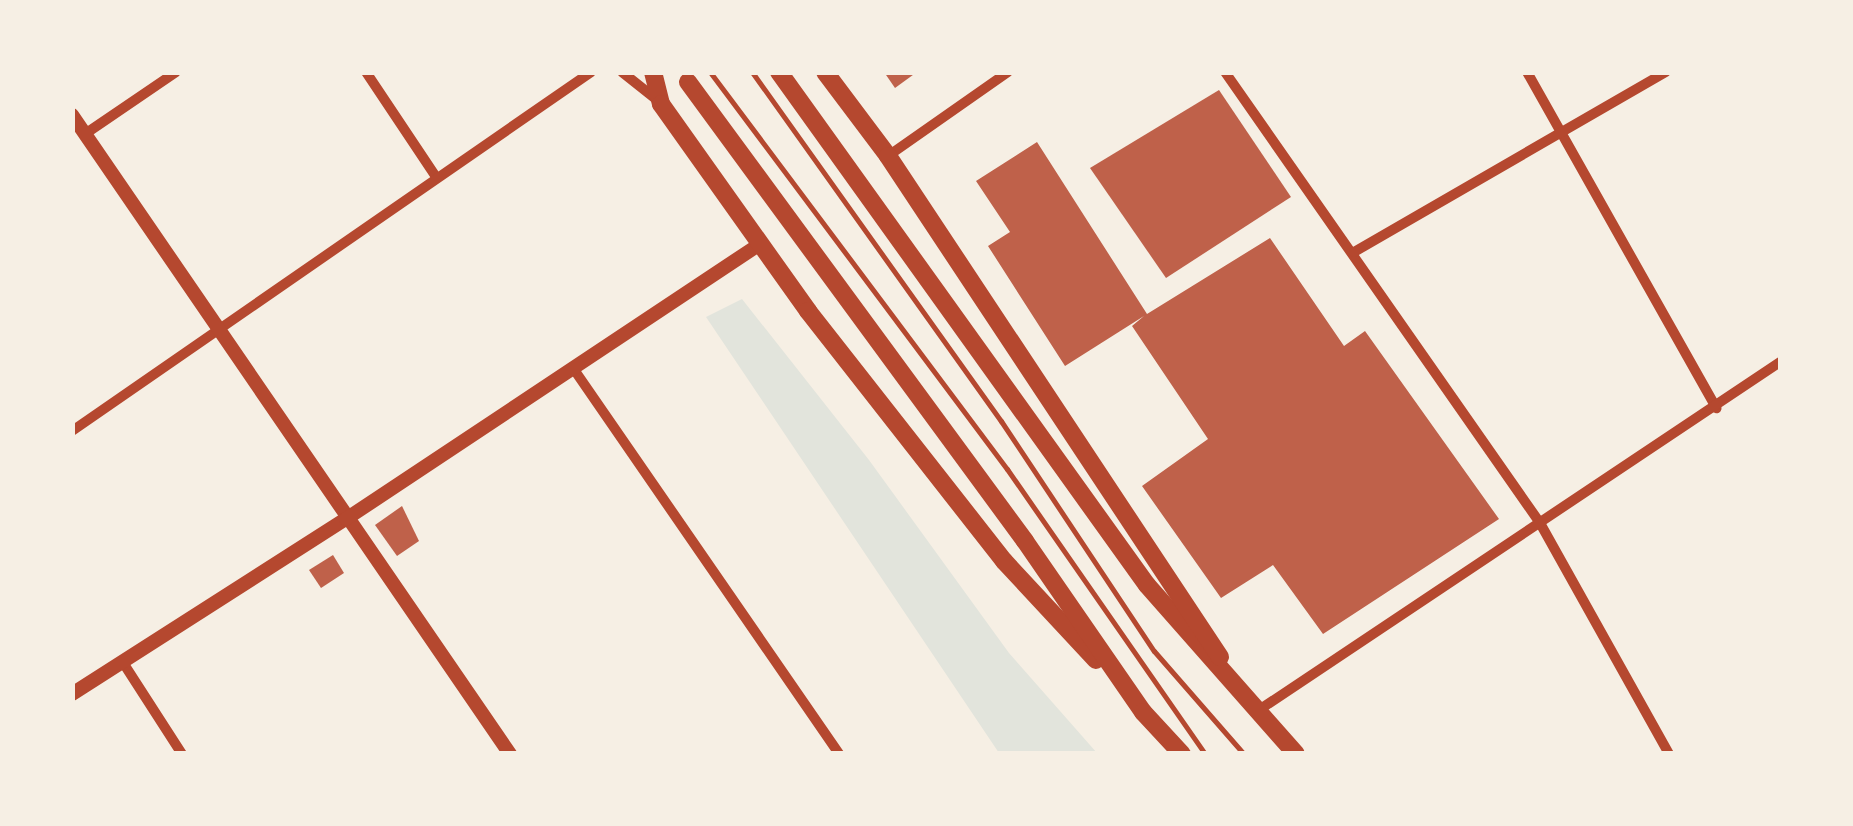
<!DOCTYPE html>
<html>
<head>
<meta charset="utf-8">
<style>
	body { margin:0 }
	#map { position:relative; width:1853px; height:826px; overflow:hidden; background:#f6efe4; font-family:"Space Grotesk",sans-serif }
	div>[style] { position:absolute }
	.green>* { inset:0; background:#e2e4dc }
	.building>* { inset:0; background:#bf614a }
	.service>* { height:5px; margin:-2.5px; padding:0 2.5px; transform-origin:2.5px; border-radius:2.5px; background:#b5482f }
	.minor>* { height:10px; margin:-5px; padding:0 5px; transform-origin:5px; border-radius:5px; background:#b5482f }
	.tertiary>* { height:14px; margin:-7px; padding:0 7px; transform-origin:7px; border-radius:7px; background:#b5482f }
	.primary>* { height:18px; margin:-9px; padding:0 9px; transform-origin:9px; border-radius:9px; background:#b5482f }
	span { translate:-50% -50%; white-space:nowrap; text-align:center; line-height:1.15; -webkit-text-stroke:8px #f6efe4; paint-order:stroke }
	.frame { position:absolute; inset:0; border:75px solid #f6efe4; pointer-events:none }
</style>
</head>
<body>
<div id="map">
	<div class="green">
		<div style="clip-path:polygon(742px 299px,869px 460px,1009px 653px,1097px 753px,999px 753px,706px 317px)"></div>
	</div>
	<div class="building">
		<div style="clip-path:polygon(884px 72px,917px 72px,895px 88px)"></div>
		<div style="clip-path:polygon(1219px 90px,1291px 197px,1166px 278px,1090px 168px)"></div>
		<div style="clip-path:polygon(1037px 142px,1147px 314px,1270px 238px,1344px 346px,1365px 331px,1499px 519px,1323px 634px,1273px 565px,1221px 598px,1142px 486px,1208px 439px,1132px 326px,1144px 316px,1065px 366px,988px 246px,1010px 232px,976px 181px)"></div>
		<div style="clip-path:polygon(402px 506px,419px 541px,397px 556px,375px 525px)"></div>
		<div style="clip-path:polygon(333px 555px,344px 573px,321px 588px,309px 570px)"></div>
	</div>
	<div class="service">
		<div style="left:710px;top:72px;width:496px;rotate:53.2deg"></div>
		<div style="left:1007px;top:469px;width:347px;rotate:55.2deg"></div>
		<div style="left:752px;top:72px;width:429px;rotate:54.5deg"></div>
		<div style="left:1001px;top:421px;width:276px;rotate:56.4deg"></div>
		<div style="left:1154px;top:651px;width:137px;rotate:48.9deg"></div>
	</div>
	<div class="minor">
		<div style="left:366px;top:72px;width:126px;rotate:56.3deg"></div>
		<div style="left:622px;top:72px;width:43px;rotate:38.5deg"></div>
		<div style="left:1225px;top:72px;width:550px;rotate:55.07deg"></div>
		<div style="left:1540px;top:523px;width:265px;rotate:60.8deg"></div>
		<div style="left:1527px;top:72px;width:386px;rotate:60.6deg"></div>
		<div style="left:85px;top:134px;width:110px;rotate:-34.3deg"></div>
		<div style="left:888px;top:156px;width:146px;rotate:-35deg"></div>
		<div style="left:1354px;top:252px;width:360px;rotate:-30deg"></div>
		<div style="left:573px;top:368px;width:469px;rotate:55.4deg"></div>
		<div style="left:72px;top:431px;width:631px;rotate:-34.67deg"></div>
		<div style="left:122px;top:661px;width:111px;rotate:57.2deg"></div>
		<div style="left:1256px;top:712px;width:630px;rotate:-33.74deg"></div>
	</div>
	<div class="tertiary">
		<div style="left:72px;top:115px;width:775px;rotate:55.57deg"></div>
		<div style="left:72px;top:694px;width:325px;rotate:-32.6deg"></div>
		<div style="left:346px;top:519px;width:497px;rotate:-33.6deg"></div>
	</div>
	<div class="primary">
		<div style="left:653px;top:72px;width:33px;rotate:76deg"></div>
		<div style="left:661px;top:104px;width:254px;rotate:54.6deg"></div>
		<div style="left:808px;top:311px;width:318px;rotate:51.9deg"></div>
		<div style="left:1004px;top:561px;width:135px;rotate:47.1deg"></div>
		<div style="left:779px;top:72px;width:631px;rotate:54.35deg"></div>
		<div style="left:1147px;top:585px;width:225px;rotate:48.6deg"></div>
		<div style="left:825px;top:72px;width:105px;rotate:53.1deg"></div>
		<div style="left:888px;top:156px;width:601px;rotate:56.47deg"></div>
		<div style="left:688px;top:82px;width:569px;rotate:53.71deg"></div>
		<div style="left:1025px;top:541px;width:208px;rotate:55.4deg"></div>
		<div style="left:1143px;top:712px;width:57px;rotate:47.1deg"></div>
	</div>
	<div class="frame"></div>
</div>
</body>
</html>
